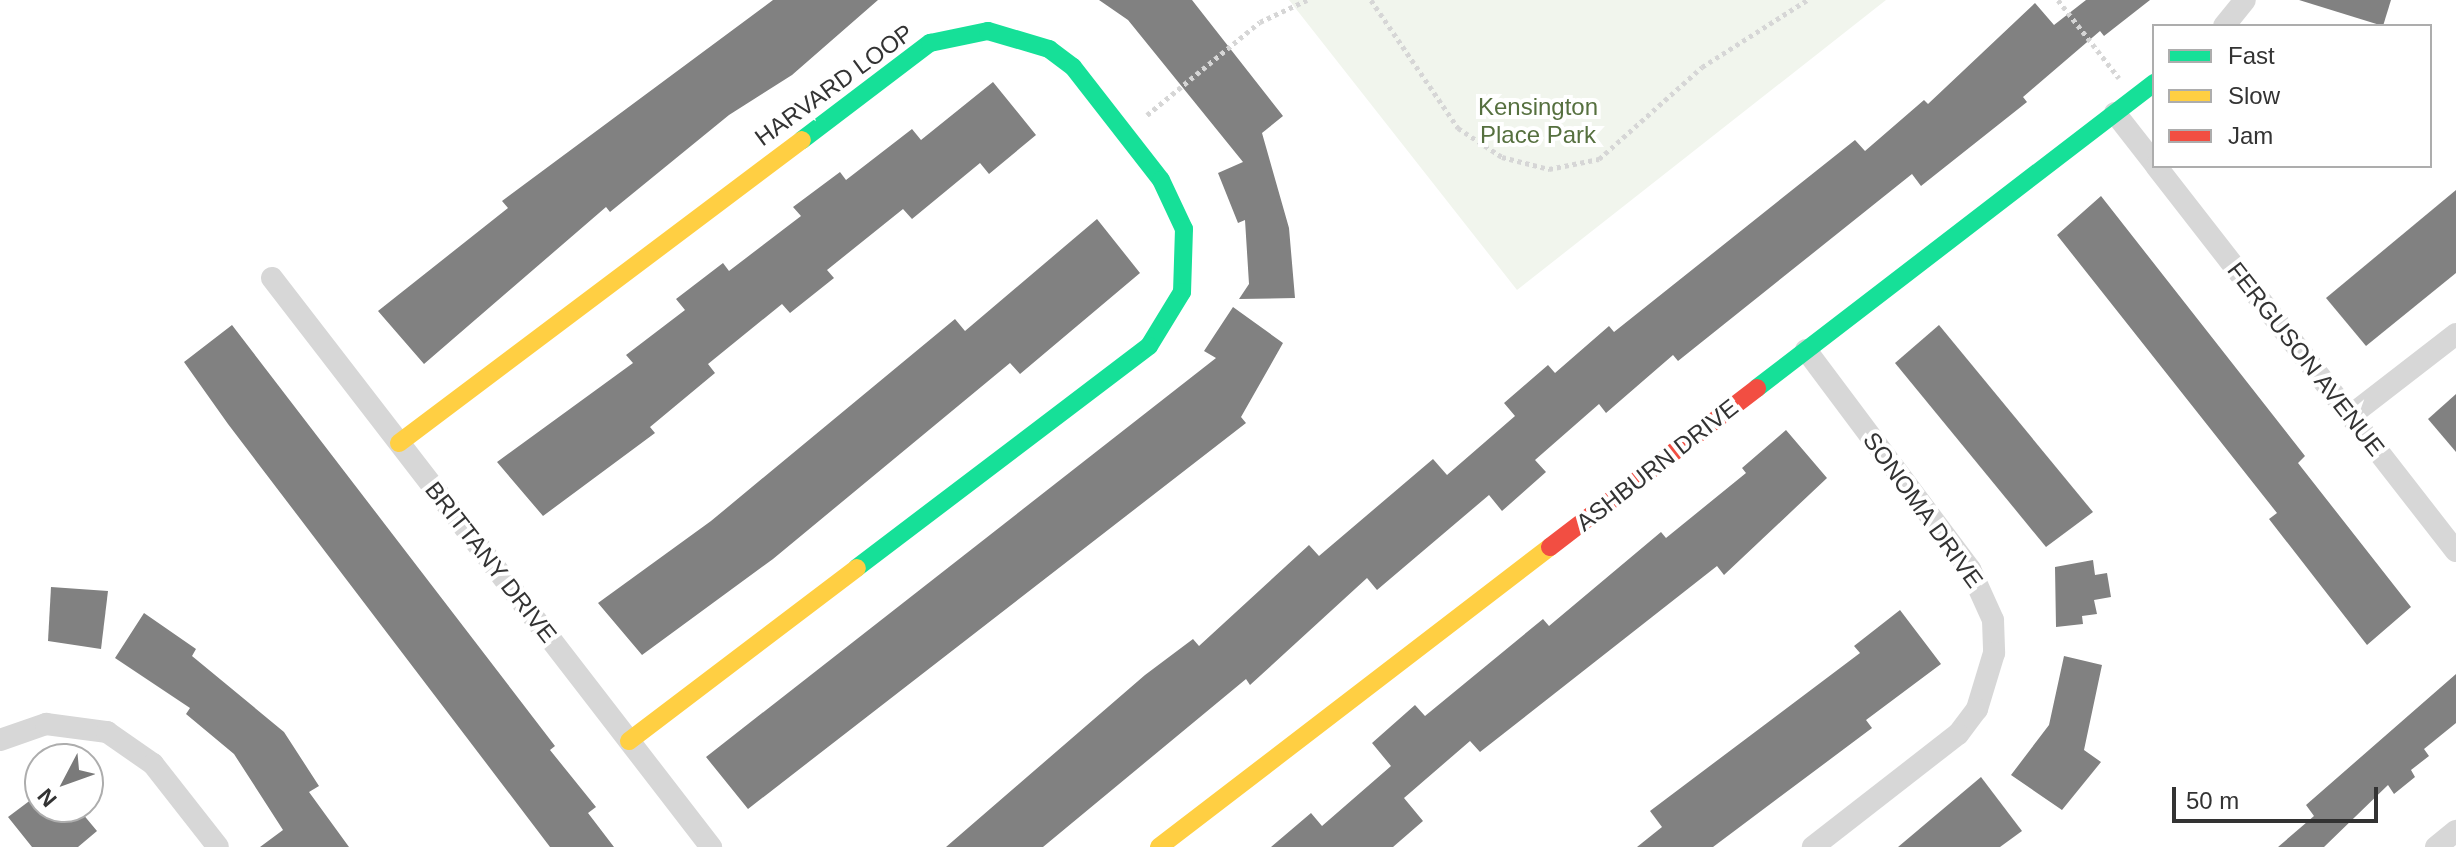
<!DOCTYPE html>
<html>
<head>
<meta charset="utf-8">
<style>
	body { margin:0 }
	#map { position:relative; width:2456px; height:847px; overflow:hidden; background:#fff; font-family:Helvetica,sans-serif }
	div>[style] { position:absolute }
	.green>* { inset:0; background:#f1f5ed }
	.building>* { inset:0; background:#818181 }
	.path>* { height:5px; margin-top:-2.5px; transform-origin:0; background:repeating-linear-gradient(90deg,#d6d6d6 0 4px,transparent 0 8px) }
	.street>* { height:22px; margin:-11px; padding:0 11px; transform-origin:11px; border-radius:11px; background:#d7d7d7 }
	.fast>* { height:18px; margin:-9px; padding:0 9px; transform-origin:9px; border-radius:9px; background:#16e098 }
	.slow>* { height:18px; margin:-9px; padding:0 9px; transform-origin:9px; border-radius:9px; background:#ffcf43 }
	.jam>* { height:18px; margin:-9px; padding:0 9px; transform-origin:9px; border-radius:9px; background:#f24e42 }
	span { translate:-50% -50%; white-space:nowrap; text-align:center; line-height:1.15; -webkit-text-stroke:8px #fff; paint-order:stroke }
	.street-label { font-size:24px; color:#333 }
	.park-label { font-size:24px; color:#56703f }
	.legend { position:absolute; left:2152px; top:24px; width:280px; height:144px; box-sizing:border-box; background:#fff; border:2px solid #adadad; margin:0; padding:10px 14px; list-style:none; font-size:24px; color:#333 }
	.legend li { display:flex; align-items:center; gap:16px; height:40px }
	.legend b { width:40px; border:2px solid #adadad }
	.north { position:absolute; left:24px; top:743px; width:80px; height:80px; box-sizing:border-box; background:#fff; border:2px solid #adadad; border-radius:50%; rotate:229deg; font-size:22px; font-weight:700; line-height:32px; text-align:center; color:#333 }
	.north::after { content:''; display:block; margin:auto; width:28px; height:36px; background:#7a7a7a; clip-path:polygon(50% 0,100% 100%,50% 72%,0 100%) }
	.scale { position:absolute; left:2172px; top:787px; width:206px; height:36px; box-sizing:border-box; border:4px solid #333; border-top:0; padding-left:10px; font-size:24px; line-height:28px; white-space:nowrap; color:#333; -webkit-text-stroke:6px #fff; paint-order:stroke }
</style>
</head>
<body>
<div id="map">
	<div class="green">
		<div style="clip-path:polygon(1289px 0,1886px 0,1517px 290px)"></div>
	</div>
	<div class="building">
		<div style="clip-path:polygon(773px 0,878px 0,792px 75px,729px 115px,610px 212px,606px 207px,424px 364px,378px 311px,508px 208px,502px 201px)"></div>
		<div style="clip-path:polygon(1099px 0,1192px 0,1283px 116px,1262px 133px,1289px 228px,1295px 298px,1239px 299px,1249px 284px,1245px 220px,1238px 223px,1218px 173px,1243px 162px,1128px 20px)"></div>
		<div style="clip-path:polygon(2086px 0,2150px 0,2104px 36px,2100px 31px,2023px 97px,2027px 102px,1921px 186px,1912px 174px,1678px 361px,1673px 355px,1606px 413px,1599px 404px,1535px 460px,1546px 472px,1502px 511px,1489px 495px,1377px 590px,1367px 578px,1250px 685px,1246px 679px,1043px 847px,946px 847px,1145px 675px,1193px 639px,1199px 646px,1309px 545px,1319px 556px,1433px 459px,1447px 475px,1515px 416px,1504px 403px,1548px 365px,1555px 373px,1609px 326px,1614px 332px,1855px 140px,1865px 151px,1924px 100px,1928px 104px,2035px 3px,2054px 25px)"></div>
		<div style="clip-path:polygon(2299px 0,2391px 0,2383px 26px)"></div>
		<div style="clip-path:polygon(993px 82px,1036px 135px,989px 174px,980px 163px,912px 219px,903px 209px,827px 270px,834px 278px,790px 313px,782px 304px,708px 364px,715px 373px,650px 427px,655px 433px,543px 516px,497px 462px,633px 363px,626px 355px,685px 310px,676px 299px,723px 263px,729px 271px,801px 216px,793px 207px,840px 172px,846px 180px,912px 129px,921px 140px)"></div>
		<div style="clip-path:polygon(2456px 190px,2456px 273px,2366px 346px,2326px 298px)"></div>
		<div style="clip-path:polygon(2101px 196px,2305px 456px,2298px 463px,2411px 607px,2367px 645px,2269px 519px,2277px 513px,2057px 235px)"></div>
		<div style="clip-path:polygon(1097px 219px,1140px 273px,1020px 374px,1010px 363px,773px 559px,642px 655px,598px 603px,711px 521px,955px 319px,965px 331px)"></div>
		<div style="clip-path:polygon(1233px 307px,1283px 343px,1241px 417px,1246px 423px,748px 809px,706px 757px,1216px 358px,1204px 351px)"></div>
		<div style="clip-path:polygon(232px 325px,555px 746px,550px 750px,596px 807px,588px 813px,614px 847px,550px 847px,228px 424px,184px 362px)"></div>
		<div style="clip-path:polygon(1939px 325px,2093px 512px,2046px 547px,1895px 363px)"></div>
		<div style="clip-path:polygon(2456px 394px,2456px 452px,2428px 419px)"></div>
		<div style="clip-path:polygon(1786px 430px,1827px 478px,1724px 575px,1717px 566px,1480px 752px,1470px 741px,1404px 798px,1423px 821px,1393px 847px,1271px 847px,1311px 813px,1322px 826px,1391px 766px,1372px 743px,1415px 705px,1425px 716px,1543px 619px,1549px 626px,1661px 532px,1666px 538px,1746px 473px,1742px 468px)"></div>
		<div style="clip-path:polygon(2093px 560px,2095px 575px,2107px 573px,2111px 597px,2094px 600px,2097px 614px,2082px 616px,2083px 624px,2056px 627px,2055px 567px)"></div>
		<div style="clip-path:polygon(51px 587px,108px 591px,101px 649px,48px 641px)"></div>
		<div style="clip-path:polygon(1900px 610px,1941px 664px,1866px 720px,1872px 728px,1713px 847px,1637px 847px,1662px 827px,1650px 811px,1860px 653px,1854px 646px)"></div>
		<div style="clip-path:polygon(144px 613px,196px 649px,192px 656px,284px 732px,319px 786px,309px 792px,349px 847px,260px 847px,283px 830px,234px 754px,186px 714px,190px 708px,115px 658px)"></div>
		<div style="clip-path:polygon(2064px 656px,2102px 665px,2084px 750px,2101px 762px,2062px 810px,2011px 775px,2049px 725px)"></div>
		<div style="clip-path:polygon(2456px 674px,2456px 723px,2424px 749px,2429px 756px,2411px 770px,2415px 777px,2394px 794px,2388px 785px,2324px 847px,2278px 847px,2314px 816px,2306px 805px)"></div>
		<div style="clip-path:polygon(1981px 777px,2022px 831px,2000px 847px,1898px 847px)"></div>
		<div style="clip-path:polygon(40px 793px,40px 807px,77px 807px,97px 831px,78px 847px,32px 847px,8px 817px)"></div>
	</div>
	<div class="path">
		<div style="left:1371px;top:0;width:155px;rotate:55.8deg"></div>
		<div style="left:1458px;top:128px;width:53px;rotate:33.4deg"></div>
		<div style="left:1502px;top:157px;width:49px;rotate:14.3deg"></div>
		<div style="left:1549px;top:169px;width:51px;rotate:-11.3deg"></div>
		<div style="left:1599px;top:159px;width:138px;rotate:-41.8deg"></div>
		<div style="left:1702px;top:67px;width:125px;rotate:-32.5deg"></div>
		<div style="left:2058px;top:0;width:99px;rotate:52deg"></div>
		<div style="left:1147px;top:115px;width:146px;rotate:-39.5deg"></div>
		<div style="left:1260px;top:22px;width:52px;rotate:-25.1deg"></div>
	</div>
	<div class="street">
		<div style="left:2224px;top:26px;width:33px;rotate:-51deg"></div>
		<div style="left:2115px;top:113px;width:63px;rotate:52deg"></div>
		<div style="left:2156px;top:166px;width:488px;rotate:52.1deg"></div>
		<div style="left:272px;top:278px;width:719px;rotate:52.35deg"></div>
		<div style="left:1806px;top:350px;width:274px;rotate:53.2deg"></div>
		<div style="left:1970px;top:569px;width:56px;rotate:65.7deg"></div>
		<div style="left:1993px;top:620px;width:33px;rotate:88deg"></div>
		<div style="left:1994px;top:653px;width:59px;rotate:106.9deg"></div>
		<div style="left:1977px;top:709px;width:31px;rotate:127deg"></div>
		<div style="left:1958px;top:734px;width:184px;rotate:142.1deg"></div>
		<div style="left:2350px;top:416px;width:134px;rotate:-37.7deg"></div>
		<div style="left:0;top:740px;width:49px;rotate:-19.2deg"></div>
		<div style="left:46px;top:724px;width:62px;rotate:7.5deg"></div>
		<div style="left:107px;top:732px;width:56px;rotate:34.8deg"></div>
		<div style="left:153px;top:764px;width:105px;rotate:51.9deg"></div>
		<div style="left:2436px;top:847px;width:26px;rotate:-39deg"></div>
	</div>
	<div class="fast">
		<div style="left:802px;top:140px;width:161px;rotate:-37.2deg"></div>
		<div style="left:930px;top:43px;width:59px;rotate:-11.7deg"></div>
		<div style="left:988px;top:31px;width:64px;rotate:16.4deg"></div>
		<div style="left:1049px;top:49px;width:30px;rotate:37deg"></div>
		<div style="left:1073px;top:67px;width:143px;rotate:52.1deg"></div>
		<div style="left:1161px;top:180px;width:54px;rotate:64.9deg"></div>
		<div style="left:1184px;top:229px;width:63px;rotate:91.8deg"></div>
		<div style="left:1182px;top:292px;width:63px;rotate:121.4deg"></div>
		<div style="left:1149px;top:346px;width:367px;rotate:142.8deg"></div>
		<div style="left:1757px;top:388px;width:501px;rotate:-37.53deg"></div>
	</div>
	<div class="slow">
		<div style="left:399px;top:443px;width:504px;rotate:-36.94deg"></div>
		<div style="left:629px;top:741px;width:286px;rotate:-37.2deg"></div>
		<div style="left:1159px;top:847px;width:493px;rotate:-37.5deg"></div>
	</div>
	<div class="jam">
		<div style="left:1550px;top:547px;width:261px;rotate:-37.5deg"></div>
	</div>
	<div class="street-label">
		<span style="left:834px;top:85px;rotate:-36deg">HARVARD LOOP</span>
		<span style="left:2306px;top:359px;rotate:52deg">FERGUSON AVENUE</span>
		<span style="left:1657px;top:465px;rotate:-38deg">ASHBURN DRIVE</span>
		<span style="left:1923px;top:510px;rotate:54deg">SONOMA DRIVE</span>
		<span style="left:491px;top:562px;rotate:52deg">BRITTANY DRIVE</span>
	</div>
	<div class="park-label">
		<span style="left:1538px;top:121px">Kensington<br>Place Park</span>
	</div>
	<ul class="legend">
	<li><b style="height:10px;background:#16e098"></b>Fast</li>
	<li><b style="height:10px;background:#ffcf43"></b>Slow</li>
	<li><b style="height:10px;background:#f24e42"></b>Jam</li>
	</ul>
	<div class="north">N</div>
	<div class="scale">50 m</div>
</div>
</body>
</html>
